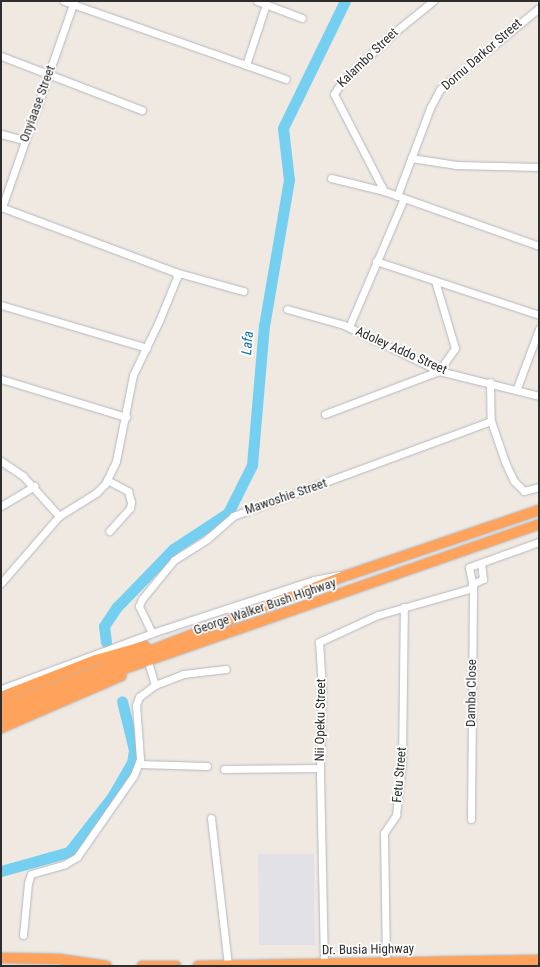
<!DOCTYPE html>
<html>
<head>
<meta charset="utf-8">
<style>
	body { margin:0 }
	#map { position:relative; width:540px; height:967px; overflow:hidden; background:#efe9e1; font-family:"Roboto Condensed",sans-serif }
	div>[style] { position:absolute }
	.industrial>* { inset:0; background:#e3e1e8 }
	.river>* { height:11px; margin:-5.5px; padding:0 5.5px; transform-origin:5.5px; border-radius:5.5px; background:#75cff0 }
	.roads { filter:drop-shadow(0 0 1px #b4b7c1) drop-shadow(0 0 1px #b4b7c1) }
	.minor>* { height:7px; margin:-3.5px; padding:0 3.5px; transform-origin:3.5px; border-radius:3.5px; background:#fff }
	.highway>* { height:10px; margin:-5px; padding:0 5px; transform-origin:5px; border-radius:5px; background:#ffa35c }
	span { translate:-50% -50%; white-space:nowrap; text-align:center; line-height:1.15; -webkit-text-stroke:3.5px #fff; paint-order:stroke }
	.street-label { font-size:13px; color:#2e2e2e }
	.water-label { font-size:14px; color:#0d6fa3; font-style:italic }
	.frame { position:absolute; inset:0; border:2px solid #2e2e2e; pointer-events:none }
</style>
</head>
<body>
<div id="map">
	<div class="industrial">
		<div style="clip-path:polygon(258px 854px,314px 854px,315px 945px,259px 945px)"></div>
	</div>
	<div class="river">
		<div style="left:106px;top:642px;width:16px;rotate:-97deg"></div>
		<div style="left:104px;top:626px;width:23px;rotate:-56deg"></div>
		<div style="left:117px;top:607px;width:81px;rotate:-46deg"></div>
		<div style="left:173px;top:549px;width:66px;rotate:-33.2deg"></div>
		<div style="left:228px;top:513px;width:54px;rotate:-63.4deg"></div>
		<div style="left:252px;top:465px;width:140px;rotate:-85.1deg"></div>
		<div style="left:264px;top:326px;width:148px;rotate:-80.3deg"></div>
		<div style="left:289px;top:180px;width:52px;rotate:-96.6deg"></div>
		<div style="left:283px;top:128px;width:141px;rotate:-64deg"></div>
		<div style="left:1px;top:871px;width:71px;rotate:-15.6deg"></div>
		<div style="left:69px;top:852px;width:70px;rotate:-52deg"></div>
		<div style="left:112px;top:797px;width:39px;rotate:-60deg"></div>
		<div style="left:132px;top:763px;width:13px;rotate:-81deg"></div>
		<div style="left:134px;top:750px;width:50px;rotate:-103.8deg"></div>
	</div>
	<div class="roads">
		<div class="minor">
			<div style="left:64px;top:1px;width:235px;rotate:19.4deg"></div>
			<div style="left:257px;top:1px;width:48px;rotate:20.7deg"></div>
			<div style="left:1px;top:56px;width:151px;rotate:21deg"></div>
			<div style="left:246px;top:65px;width:64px;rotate:-71.8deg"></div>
			<div style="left:1px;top:134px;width:24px;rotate:15deg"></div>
			<div style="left:411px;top:158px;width:46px;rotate:8.8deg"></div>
			<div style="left:456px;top:165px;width:83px;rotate:1.4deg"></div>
			<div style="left:331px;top:178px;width:55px;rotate:13.8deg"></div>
			<div style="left:384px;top:191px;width:164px;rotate:19.5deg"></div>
			<div style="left:384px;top:191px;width:109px;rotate:-117.3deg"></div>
			<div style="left:334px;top:94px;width:15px;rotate:-58deg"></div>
			<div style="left:342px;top:81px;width:74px;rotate:-42.8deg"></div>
			<div style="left:396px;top:31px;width:48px;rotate:-39deg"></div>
			<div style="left:397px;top:196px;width:94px;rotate:-69.4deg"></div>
			<div style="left:430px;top:108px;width:21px;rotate:-62deg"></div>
			<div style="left:440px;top:89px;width:128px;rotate:-39.3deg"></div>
			<div style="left:1px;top:207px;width:186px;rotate:20.5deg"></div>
			<div style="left:175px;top:272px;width:71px;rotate:15.6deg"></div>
			<div style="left:2px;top:207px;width:218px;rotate:-70.7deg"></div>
			<div style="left:376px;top:261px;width:172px;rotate:18.3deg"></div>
			<div style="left:1px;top:305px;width:152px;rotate:16.4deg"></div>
			<div style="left:287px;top:309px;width:59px;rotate:15.7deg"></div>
			<div style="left:344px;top:325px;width:106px;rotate:25.8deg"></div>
			<div style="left:439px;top:371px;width:103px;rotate:14deg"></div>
			<div style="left:349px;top:327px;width:140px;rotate:-66.9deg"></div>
			<div style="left:1px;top:379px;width:131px;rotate:16.9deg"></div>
			<div style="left:490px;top:382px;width:39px;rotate:89deg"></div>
			<div style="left:491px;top:421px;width:43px;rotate:71.1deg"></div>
			<div style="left:505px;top:462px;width:21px;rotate:65deg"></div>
			<div style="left:514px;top:481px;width:14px;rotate:45deg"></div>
			<div style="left:524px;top:491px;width:16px;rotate:-15deg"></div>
			<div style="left:517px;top:388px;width:63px;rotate:-69.6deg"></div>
			<div style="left:325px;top:414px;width:122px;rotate:-20.7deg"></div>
			<div style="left:439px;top:371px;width:28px;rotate:-55deg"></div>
			<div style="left:455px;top:348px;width:70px;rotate:-106.6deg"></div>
			<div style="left:1px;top:461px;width:27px;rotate:34deg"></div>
			<div style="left:23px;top:476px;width:54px;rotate:48deg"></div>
			<div style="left:107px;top:480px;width:24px;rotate:28deg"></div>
			<div style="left:128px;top:491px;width:11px;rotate:75deg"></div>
			<div style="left:131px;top:502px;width:6px;rotate:99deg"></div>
			<div style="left:130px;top:508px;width:31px;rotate:132deg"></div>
			<div style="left:1px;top:506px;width:39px;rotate:-31deg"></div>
			<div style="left:1px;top:583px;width:89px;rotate:-49.1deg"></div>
			<div style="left:59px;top:516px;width:44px;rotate:-31.9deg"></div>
			<div style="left:96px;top:493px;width:13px;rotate:-45deg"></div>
			<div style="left:105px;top:484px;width:25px;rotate:-64deg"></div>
			<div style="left:116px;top:461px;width:88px;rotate:-78.8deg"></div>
			<div style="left:133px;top:375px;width:60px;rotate:-64.3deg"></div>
			<div style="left:159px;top:321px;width:48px;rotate:-67.8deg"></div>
			<div style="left:177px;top:277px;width:5px;rotate:-112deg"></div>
			<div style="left:472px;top:584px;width:12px;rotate:-24deg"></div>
			<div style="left:483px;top:579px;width:16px;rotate:-97deg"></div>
			<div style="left:152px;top:633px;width:30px;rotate:-116deg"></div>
			<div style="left:139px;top:606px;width:8px;rotate:-67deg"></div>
			<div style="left:142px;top:599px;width:50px;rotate:-50.6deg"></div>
			<div style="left:174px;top:560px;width:39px;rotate:-32deg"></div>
			<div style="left:207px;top:539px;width:35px;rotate:-41deg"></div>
			<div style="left:233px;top:516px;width:275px;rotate:-20.2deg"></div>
			<div style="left:148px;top:662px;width:24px;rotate:73deg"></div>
			<div style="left:1px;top:689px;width:161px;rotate:-20.3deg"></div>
			<div style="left:152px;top:633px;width:170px;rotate:-18.1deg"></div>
			<div style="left:314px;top:580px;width:26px;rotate:-11deg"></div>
			<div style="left:139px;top:764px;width:68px;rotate:1.7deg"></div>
			<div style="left:224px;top:769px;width:96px;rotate:-0.6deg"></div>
			<div style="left:211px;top:818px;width:149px;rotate:83.4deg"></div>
			<div style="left:471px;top:819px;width:231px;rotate:-89.5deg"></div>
			<div style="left:473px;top:588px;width:21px;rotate:-101deg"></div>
			<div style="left:469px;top:567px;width:74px;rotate:-19.7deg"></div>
			<div style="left:23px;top:935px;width:52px;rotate:-84.5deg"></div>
			<div style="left:28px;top:883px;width:9px;rotate:-72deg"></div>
			<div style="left:31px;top:874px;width:35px;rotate:-16deg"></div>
			<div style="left:65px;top:864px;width:14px;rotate:-30deg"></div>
			<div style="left:77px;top:857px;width:100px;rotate:-55.2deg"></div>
			<div style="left:134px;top:775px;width:17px;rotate:-69deg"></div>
			<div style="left:140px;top:759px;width:54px;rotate:-94.2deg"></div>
			<div style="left:136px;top:705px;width:9px;rotate:-69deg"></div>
			<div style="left:139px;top:697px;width:20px;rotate:-37deg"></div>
			<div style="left:155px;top:685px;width:30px;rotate:-21deg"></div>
			<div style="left:183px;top:674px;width:43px;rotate:-6.6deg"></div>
			<div style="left:386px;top:962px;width:129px;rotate:-90.9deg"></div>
			<div style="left:384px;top:833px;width:22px;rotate:-56deg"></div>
			<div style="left:396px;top:815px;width:53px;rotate:-83.5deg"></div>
			<div style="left:402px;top:762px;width:155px;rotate:-89.3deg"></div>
			<div style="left:324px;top:964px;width:196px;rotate:-91.2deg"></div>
			<div style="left:320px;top:768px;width:80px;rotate:-88.6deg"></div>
			<div style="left:322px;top:688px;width:46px;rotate:-93.7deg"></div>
			<div style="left:319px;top:642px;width:65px;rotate:-24.6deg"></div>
			<div style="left:378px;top:615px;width:99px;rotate:-15.9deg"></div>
		</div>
		<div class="highway">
			<div style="left:1px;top:697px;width:102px;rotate:-21.3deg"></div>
			<div style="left:96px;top:660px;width:51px;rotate:-15.9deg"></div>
			<div style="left:1px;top:708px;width:372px;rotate:-21deg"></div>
			<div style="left:348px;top:575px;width:202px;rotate:-18.8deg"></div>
			<div style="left:1px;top:717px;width:119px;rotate:-21.6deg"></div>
			<div style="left:112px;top:673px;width:452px;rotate:-19.2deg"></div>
			<div style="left:1px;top:728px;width:131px;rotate:-23.4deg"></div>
			<div style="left:1px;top:958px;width:57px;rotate:1deg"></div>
			<div style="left:58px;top:959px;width:49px;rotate:8.1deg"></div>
			<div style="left:142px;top:966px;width:34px"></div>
			<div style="left:198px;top:966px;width:341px;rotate:-1deg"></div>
		</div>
	</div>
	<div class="street-label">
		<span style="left:482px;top:55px;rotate:-41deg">Dornu Darkor Street</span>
		<span style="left:368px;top:58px;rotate:-44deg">Kalambo Street</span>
		<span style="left:38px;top:104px;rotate:-70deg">Onyiaase Street</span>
		<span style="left:401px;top:351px;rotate:24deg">Adoley Addo Street</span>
		<span style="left:286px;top:497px;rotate:-19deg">Mawoshie Street</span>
		<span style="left:265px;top:607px;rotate:-19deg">George Walker Bush Highway</span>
		<span style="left:472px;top:693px;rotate:-89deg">Damba Close</span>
		<span style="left:321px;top:720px;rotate:-89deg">Nii Opeku Street</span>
		<span style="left:400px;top:775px;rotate:-85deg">Fetu Street</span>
		<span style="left:368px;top:950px;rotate:-1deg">Dr. Busia Highway</span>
	</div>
	<div class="water-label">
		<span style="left:247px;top:343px;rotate:-85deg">Lafa</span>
	</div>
	<div class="frame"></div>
</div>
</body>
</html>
